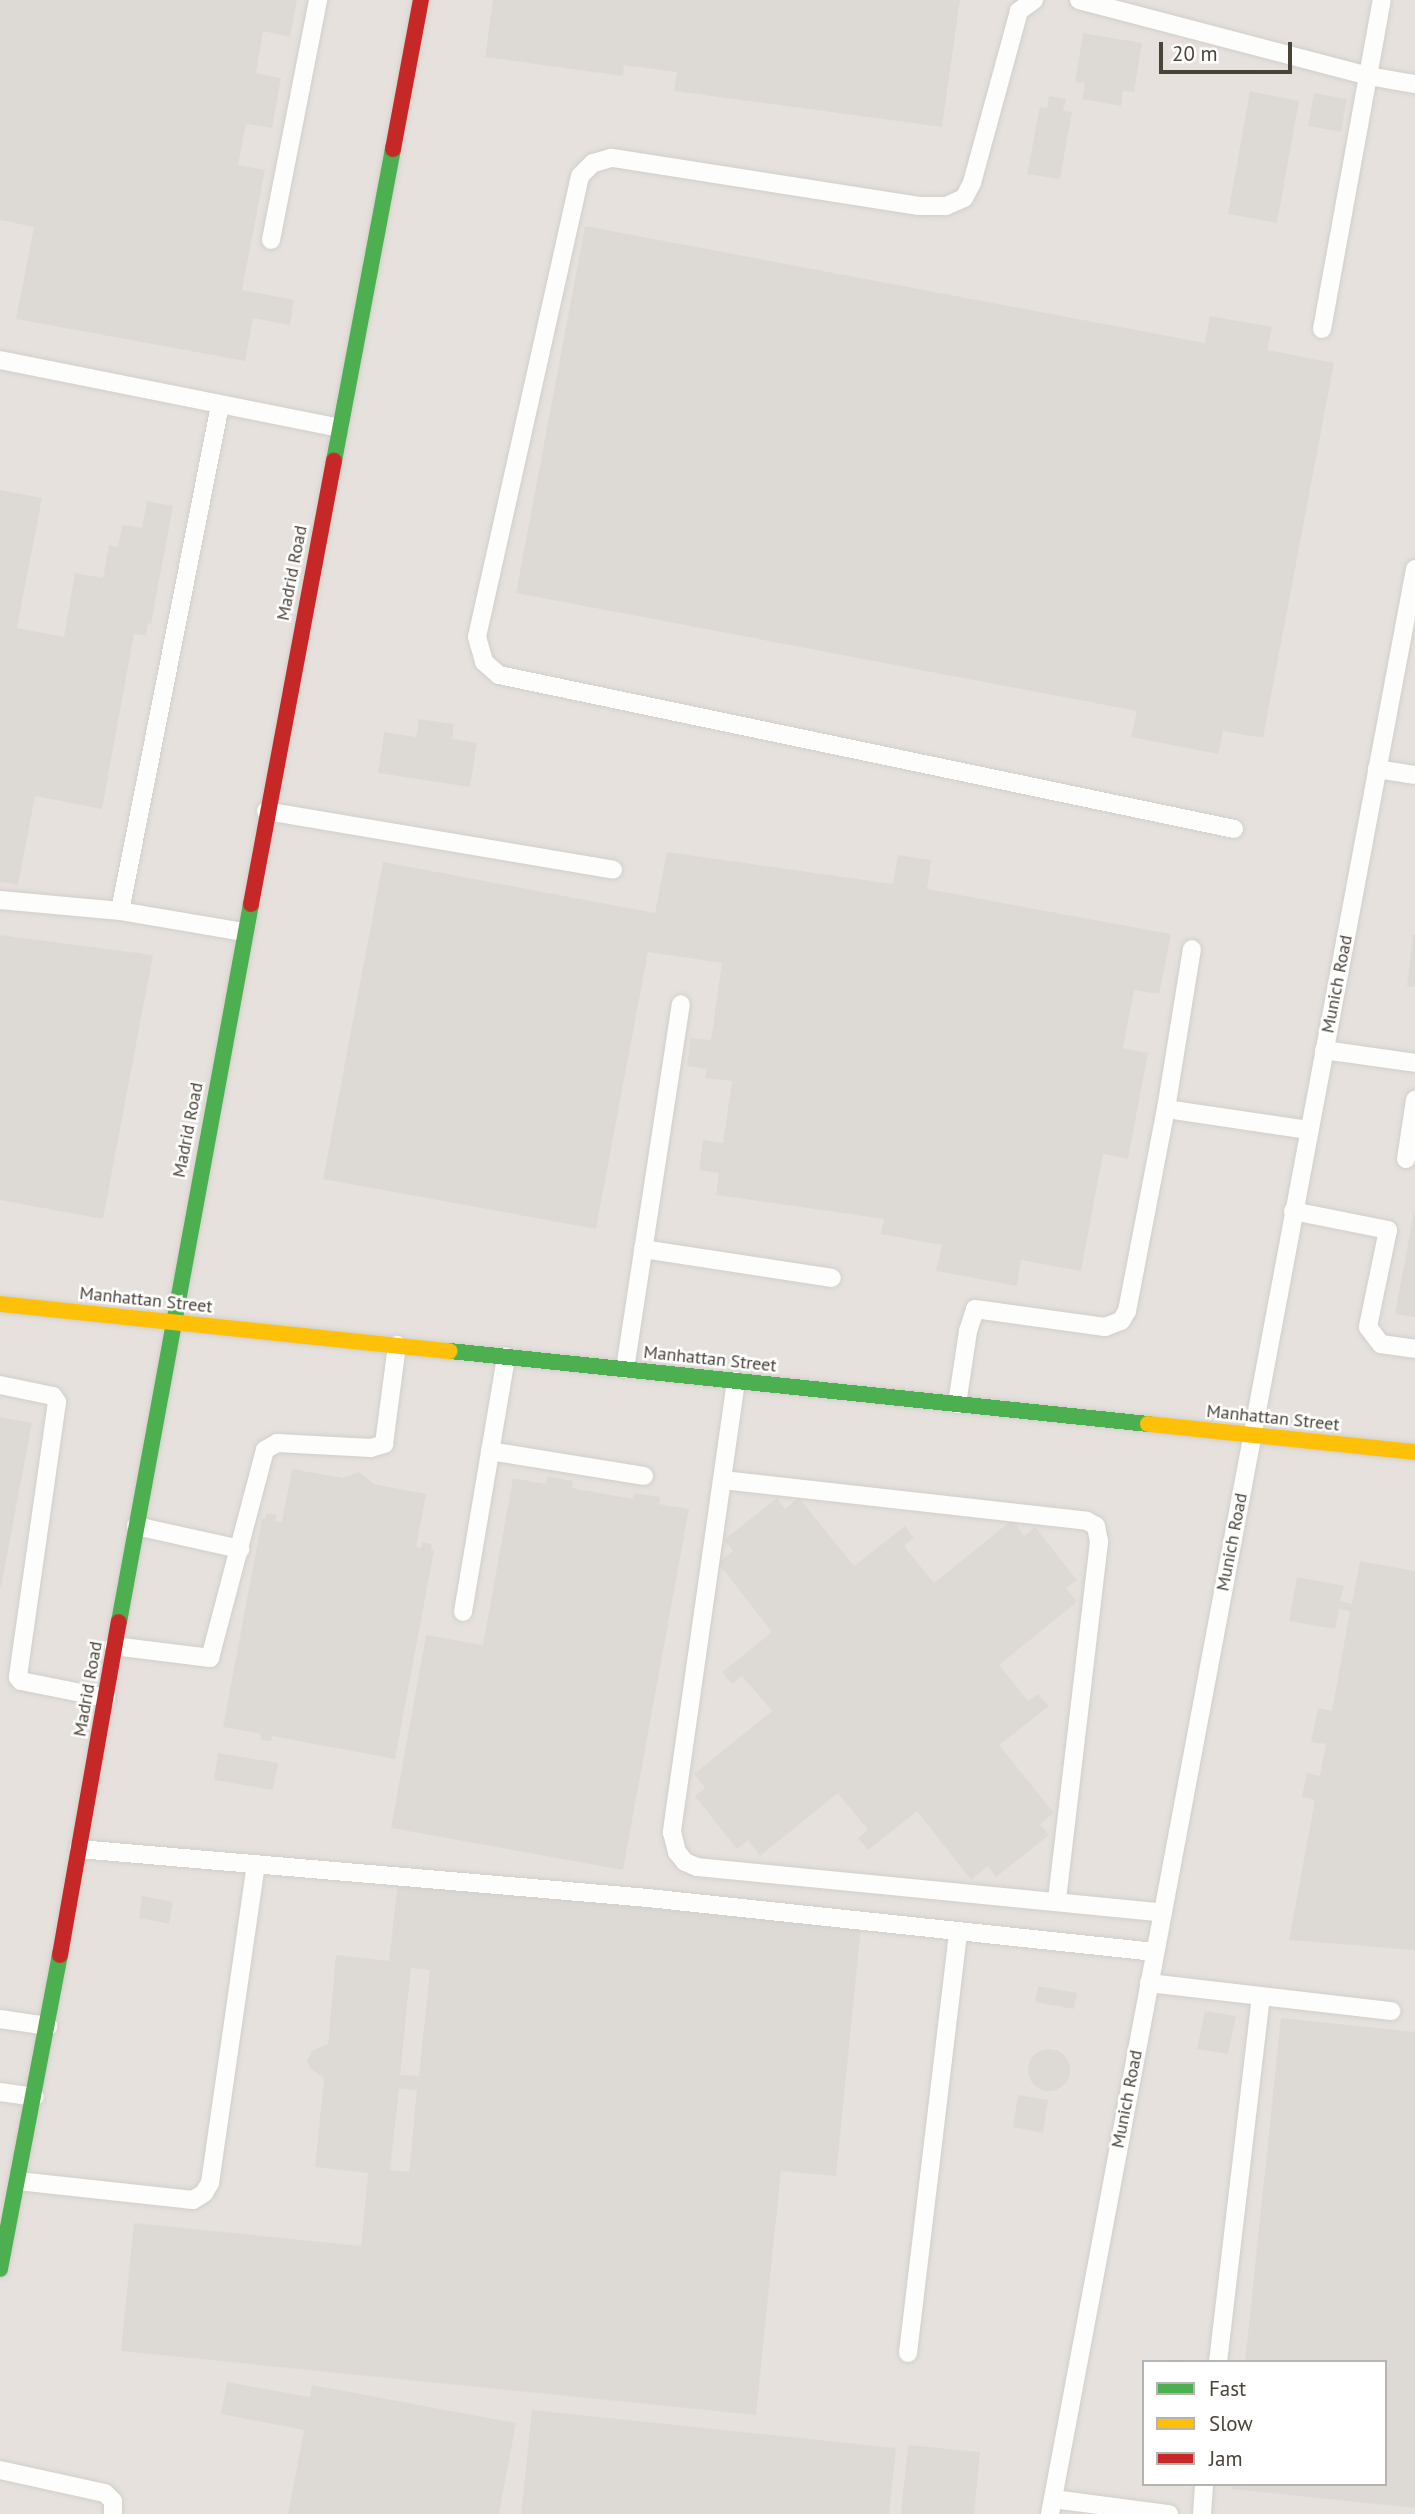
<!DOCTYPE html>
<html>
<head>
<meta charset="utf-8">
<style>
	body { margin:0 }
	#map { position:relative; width:1415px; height:2514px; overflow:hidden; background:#f3f1ee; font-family:"PT Sans",sans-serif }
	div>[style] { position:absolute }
	.industrial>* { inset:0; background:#e6e1dd }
	.building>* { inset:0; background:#dddad6 }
	.round { border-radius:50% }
	.roads { filter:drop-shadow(0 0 2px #d1cfcb) drop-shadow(0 0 2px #d1cfcb) }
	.lane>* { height:18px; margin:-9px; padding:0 9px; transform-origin:9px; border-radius:9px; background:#fdfdfc }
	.fast>* { height:16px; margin:-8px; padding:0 8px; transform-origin:8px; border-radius:8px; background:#4caf50 }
	.slow>* { height:16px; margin:-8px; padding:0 8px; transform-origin:8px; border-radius:8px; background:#ffc107 }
	.jam>* { height:16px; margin:-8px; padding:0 8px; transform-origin:8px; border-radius:8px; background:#c62828 }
	span { translate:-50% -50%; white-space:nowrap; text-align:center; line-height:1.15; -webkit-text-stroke:5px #fff; paint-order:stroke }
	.street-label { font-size:18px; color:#4a4338 }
	.legend { position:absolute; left:1142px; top:2360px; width:245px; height:126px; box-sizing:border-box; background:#fff; border:2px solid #b7b4af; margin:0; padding:9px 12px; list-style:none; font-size:21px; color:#4a4338 }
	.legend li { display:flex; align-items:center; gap:14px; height:35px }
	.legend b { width:35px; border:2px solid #b7b4af }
	.scale { position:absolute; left:1159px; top:42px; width:133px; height:32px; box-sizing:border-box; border:4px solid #4a4338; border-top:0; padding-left:9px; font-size:21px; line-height:24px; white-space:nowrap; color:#4a4338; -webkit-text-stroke:5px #fff; paint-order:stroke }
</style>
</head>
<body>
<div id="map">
	<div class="industrial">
		<div style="clip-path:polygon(evenodd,0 0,1415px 0,1415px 2514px,0 2514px,0 0,1144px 2362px,1385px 2362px,1385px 2484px,1144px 2484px,1144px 2362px)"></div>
	</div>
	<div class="building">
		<div style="clip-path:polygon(0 0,297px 0,290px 37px,263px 31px,256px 73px,281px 78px,272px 128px,246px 124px,238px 165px,265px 170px,242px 290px,294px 300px,290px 325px,253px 318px,245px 361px,16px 319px,34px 227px,0 220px)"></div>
		<div style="clip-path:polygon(493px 0,960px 0,942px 127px,674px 91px,677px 72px,624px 65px,623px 76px,485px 57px)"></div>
		<div style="clip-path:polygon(1083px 33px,1142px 43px,1134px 92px,1123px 91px,1121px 106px,1082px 99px,1085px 83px,1075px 82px)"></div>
		<div style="clip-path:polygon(1250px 91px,1299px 101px,1277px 223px,1228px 214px)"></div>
		<div style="clip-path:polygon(1314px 93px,1347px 99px,1341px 132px,1308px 126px)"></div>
		<div style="clip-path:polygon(1049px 96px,1066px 99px,1063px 111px,1072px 112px,1060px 179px,1027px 174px,1040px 107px,1047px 108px)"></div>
		<div style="clip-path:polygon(585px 226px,1205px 343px,1210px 316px,1272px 327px,1267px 350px,1334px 363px,1263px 738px,1223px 731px,1218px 754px,1131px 737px,1137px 711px,516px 593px)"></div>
		<div style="clip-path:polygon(0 490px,42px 498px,17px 628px,64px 637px,75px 573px,103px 578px,109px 545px,118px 547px,122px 525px,142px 528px,147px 501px,173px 506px,151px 624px,148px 623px,146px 636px,134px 634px,102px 809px,35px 796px,18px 885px,0 882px)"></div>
		<div style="clip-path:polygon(419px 719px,454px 724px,452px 739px,477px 743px,470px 787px,378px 773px,384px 732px,416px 737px)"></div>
		<div style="clip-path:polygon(667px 852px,893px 884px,898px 855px,931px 860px,927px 889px,1171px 934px,1159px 994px,1134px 990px,1123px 1048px,1148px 1053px,1128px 1159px,1103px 1154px,1081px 1271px,1021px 1260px,1017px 1286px,936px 1271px,942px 1245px,881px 1234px,884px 1219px,716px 1195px,719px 1173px,699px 1170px,703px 1140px,723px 1143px,732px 1081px,705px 1078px,707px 1069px,687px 1066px,691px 1038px,711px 1040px,722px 963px,648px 952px,596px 1229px,323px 1179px,383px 862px,655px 913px)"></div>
		<div style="clip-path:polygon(1413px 934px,1415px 934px,1415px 987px,1407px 986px)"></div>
		<div style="clip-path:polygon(0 935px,153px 955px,103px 1219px,0 1200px)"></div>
		<div style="clip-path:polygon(1414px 1212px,1415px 1213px,1415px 1317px,1395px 1314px)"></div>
		<div style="clip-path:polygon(0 1417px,32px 1423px,1px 1587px,0 1587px)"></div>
		<div style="clip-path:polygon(292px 1469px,343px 1478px,359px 1472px,374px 1484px,426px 1494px,416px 1547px,421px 1548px,422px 1542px,432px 1544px,431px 1550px,434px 1551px,395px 1759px,272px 1736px,271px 1741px,261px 1740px,261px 1734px,223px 1727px,262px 1519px,265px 1519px,266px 1513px,277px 1515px,275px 1521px,282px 1522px)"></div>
		<div style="clip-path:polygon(547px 1476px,573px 1481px,572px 1488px,633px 1499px,634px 1493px,660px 1497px,659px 1504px,689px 1509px,623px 1870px,391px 1828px,426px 1635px,483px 1645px,513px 1478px,546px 1484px)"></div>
		<div style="clip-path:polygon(777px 1498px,785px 1509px,799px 1498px,854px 1566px,905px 1526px,914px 1538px,904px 1546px,934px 1583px,1012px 1520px,1024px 1536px,1035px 1527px,1077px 1580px,1066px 1588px,1077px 1602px,999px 1665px,1028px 1701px,1038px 1694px,1049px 1706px,999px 1745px,1054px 1813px,1040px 1824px,1049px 1835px,996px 1877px,988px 1866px,971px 1880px,917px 1811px,868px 1850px,858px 1838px,868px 1830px,838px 1793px,760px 1856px,748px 1840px,737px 1849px,695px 1796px,705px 1788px,694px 1774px,772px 1711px,742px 1676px,732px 1684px,722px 1672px,772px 1632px,718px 1563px,733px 1551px,724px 1540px)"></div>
		<div style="clip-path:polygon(1360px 1561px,1415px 1571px,1415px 1950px,1289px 1940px,1315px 1800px,1302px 1797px,1307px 1773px,1320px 1776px,1326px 1744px,1311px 1742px,1318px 1708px,1332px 1711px,1350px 1611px,1339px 1609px,1335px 1629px,1289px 1621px,1297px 1577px,1344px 1586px,1340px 1601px,1352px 1604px)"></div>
		<div style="clip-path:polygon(218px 1753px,278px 1763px,273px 1790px,214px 1780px)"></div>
		<div style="clip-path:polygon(evenodd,398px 1881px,861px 1928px,836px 2176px,781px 2171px,756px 2415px,121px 2351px,134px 2223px,361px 2246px,368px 2173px,315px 2167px,324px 2078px,311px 2069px,307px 2061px,312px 2051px,328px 2044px,336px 1955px,389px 1961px,398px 1881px,411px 1968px,430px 1970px,419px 2076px,400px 2075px,411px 1968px,398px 1881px,399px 2089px,417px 2090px,409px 2172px,390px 2170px,399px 2089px)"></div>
		<div style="clip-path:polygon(142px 1896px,173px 1902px,169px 1924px,139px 1918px)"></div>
		<div style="clip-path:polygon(1038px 1986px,1077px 1993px,1074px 2009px,1035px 2002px)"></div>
		<div style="clip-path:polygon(1205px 2011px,1236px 2016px,1228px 2054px,1197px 2049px)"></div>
		<div style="clip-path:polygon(1281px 2018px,1415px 2032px,1415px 2508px,1232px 2489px,1233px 2484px,1385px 2484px,1385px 2362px,1245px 2362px)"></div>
		<div class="round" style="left:1028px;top:2049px;width:42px;height:42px"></div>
		<div style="clip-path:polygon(1018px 2095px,1048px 2100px,1043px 2133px,1013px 2127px)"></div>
		<div style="clip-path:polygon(227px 2382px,310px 2397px,312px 2385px,516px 2423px,499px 2514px,288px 2514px,304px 2430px,221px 2414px)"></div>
		<div style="clip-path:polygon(532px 2410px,896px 2448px,889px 2514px,521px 2514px)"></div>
		<div style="clip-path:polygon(908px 2445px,980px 2452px,974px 2514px,901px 2514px)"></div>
	</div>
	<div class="roads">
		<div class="lane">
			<div style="left:1034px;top:0;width:19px;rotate:144deg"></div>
			<div style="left:1019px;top:11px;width:178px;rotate:105.3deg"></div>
			<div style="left:972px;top:183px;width:17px;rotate:118deg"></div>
			<div style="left:964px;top:198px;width:20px;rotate:156deg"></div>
			<div style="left:946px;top:206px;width:27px;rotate:180deg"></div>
			<div style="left:919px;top:206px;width:312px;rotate:-171.1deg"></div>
			<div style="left:611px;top:158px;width:19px;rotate:164deg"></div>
			<div style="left:593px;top:163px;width:18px;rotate:135deg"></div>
			<div style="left:580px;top:176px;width:472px;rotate:102.6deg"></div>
			<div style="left:477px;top:637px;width:26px;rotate:74deg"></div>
			<div style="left:484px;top:662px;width:20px;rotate:41deg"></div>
			<div style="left:499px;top:675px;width:751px;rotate:11.83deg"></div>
			<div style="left:1079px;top:0;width:299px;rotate:14.7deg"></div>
			<div style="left:1368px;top:76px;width:48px;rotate:9.7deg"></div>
			<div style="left:271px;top:240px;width:245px;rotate:-78.9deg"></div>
			<div style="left:1322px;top:329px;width:334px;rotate:-79.7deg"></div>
			<div style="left:0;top:360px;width:346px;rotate:11.3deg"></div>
			<div style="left:1377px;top:769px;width:38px;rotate:9deg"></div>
			<div style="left:266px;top:811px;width:352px;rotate:9.6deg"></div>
			<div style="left:0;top:900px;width:121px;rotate:5.2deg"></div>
			<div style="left:120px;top:911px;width:126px;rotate:9.6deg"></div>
			<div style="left:120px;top:911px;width:516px;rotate:-78.82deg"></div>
			<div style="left:1324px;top:1050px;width:92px;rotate:8.1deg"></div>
			<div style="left:1166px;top:1109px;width:145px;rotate:8.4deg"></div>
			<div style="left:1406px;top:1159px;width:60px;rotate:-81.3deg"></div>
			<div style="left:1293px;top:1211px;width:97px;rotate:11.3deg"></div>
			<div style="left:1388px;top:1230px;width:99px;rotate:101.7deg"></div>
			<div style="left:1368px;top:1327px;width:21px;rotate:53deg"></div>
			<div style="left:1381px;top:1344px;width:34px;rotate:8deg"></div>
			<div style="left:643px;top:1249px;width:191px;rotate:8.7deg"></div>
			<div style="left:625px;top:1369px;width:369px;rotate:-81.3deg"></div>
			<div style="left:736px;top:1381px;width:456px;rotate:98.1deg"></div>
			<div style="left:672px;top:1832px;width:21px;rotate:76deg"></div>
			<div style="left:677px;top:1852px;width:13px;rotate:51deg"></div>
			<div style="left:685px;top:1862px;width:13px;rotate:23deg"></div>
			<div style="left:697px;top:1867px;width:468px;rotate:5.6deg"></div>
			<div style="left:0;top:1385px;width:54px;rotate:11.7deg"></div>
			<div style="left:53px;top:1396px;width:7px;rotate:56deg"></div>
			<div style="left:57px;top:1402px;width:278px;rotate:98.1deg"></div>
			<div style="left:18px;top:1677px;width:5px;rotate:53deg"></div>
			<div style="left:21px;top:1681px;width:87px;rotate:11.3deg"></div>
			<div style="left:957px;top:1404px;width:74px;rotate:-81.4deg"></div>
			<div style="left:968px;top:1331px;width:23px;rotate:-72deg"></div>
			<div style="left:975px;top:1309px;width:131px;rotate:7.9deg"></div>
			<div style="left:1105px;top:1327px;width:17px;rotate:-21deg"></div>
			<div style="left:1121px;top:1321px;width:12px;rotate:-59deg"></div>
			<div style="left:1127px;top:1311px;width:206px;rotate:-79.1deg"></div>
			<div style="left:1166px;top:1109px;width:162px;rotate:-80.8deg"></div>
			<div style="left:490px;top:1451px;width:156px;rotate:9.2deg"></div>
			<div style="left:723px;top:1480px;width:366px;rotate:6.4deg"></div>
			<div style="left:1087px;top:1521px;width:10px;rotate:29deg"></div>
			<div style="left:1096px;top:1526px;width:16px;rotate:79deg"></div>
			<div style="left:1099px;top:1542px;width:362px;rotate:96.7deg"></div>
			<div style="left:136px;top:1526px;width:107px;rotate:12.5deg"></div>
			<div style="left:463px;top:1612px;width:259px;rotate:-80.4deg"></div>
			<div style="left:114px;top:1646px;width:97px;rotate:7.1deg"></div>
			<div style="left:210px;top:1658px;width:215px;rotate:-75.2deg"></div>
			<div style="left:265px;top:1450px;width:14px;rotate:-30deg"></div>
			<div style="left:277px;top:1443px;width:94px;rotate:3deg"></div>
			<div style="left:371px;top:1448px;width:14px;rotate:-17deg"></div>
			<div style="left:384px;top:1444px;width:100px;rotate:-82.5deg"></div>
			<div style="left:79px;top:1849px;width:571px;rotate:4.92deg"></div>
			<div style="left:648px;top:1898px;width:510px;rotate:6.08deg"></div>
			<div style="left:1149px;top:1983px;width:244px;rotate:6.6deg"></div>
			<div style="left:0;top:2019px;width:49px;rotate:8.3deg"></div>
			<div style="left:0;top:2092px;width:35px;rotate:8deg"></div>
			<div style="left:18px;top:2181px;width:176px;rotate:6.2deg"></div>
			<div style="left:193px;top:2200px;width:13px;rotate:-32deg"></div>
			<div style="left:204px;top:2193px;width:12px;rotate:-59deg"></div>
			<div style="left:210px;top:2183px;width:321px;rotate:-81.8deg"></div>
			<div style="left:908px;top:2353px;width:424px;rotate:-83.2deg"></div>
			<div style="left:1218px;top:2362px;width:367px;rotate:-83.3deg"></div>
			<div style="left:0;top:2470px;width:107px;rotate:12.4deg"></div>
			<div style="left:105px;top:2493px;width:11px;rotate:45deg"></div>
			<div style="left:113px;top:2501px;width:13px;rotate:90deg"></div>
			<div style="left:1053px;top:2499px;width:117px;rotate:7.4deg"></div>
			<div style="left:1050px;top:2514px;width:1979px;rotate:-79.37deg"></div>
			<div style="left:1202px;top:2514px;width:30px;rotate:-86deg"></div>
		</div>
		<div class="fast">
			<div style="left:334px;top:461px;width:318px;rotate:-79.3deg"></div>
			<div style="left:450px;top:1351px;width:702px;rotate:5.97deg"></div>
			<div style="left:119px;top:1622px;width:730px;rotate:-79.58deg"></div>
			<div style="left:0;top:2269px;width:320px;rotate:-79.2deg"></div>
		</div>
		<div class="slow">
			<div style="left:0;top:1304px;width:452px;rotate:6deg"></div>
			<div style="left:1148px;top:1424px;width:268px;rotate:6deg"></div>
		</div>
		<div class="jam">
			<div style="left:393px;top:149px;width:152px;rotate:-79.4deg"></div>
			<div style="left:251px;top:904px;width:451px;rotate:-79.4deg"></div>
			<div style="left:60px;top:1955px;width:338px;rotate:-80deg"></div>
		</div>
	</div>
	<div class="street-label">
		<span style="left:292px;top:573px;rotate:-79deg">Madrid Road</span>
		<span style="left:1337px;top:984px;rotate:-79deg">Munich Road</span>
		<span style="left:188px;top:1130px;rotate:-79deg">Madrid Road</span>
		<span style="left:146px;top:1300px;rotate:6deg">Manhattan Street</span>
		<span style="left:710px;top:1359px;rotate:6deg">Manhattan Street</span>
		<span style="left:1273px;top:1418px;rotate:6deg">Manhattan Street</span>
		<span style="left:1232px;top:1542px;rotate:-79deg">Munich Road</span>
		<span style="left:88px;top:1689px;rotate:-80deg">Madrid Road</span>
		<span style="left:1127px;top:2099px;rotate:-79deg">Munich Road</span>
	</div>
	<ul class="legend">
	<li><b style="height:9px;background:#4caf50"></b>Fast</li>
	<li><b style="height:9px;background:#ffc107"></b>Slow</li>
	<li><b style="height:9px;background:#c62828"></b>Jam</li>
	</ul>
	<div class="scale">20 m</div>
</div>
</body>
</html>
